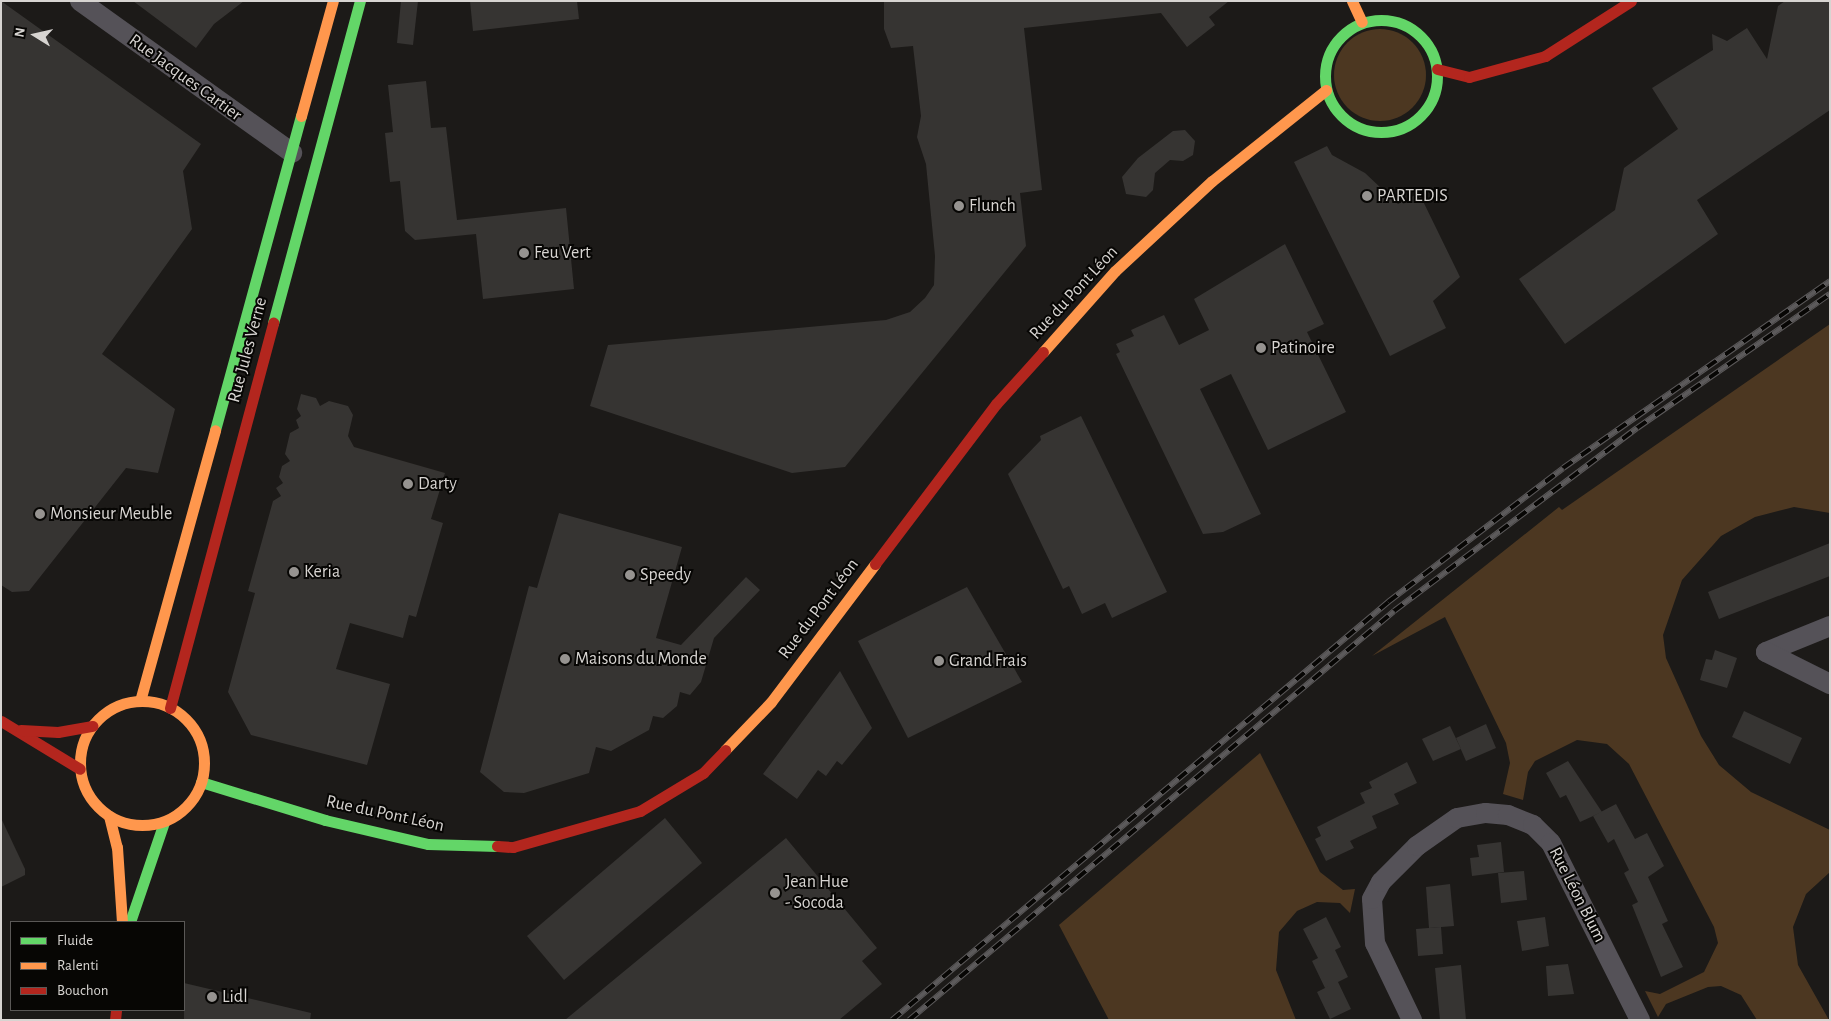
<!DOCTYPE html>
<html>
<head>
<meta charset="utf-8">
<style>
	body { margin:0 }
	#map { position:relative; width:1831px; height:1021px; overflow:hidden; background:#1c1a18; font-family:"Alegreya Sans",sans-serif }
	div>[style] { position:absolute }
	.green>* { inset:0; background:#4c3721 }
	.round { border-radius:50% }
	.building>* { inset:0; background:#363432 }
	.street>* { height:20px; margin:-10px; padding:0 10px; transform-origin:10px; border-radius:10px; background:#555258 }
	.fast>* { height:11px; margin:-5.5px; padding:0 5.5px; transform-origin:5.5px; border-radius:5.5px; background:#63d668 }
	.fast>.ring { margin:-5.5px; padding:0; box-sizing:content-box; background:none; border:11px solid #63d668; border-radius:50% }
	.slow>* { height:11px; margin:-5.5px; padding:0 5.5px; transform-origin:5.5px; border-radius:5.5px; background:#ff974d }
	.slow>.ring { margin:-5.5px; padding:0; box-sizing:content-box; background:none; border:11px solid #ff974d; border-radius:50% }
	.jam>* { height:11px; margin:-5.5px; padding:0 5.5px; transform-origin:5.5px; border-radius:5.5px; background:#b3261e }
	.rail>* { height:5.5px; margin-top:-2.75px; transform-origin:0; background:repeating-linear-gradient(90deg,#070604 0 11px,#5c5a5b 0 22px); box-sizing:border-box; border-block:1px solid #5c5a5b }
	.dots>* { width:14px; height:14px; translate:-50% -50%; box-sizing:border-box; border:2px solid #070604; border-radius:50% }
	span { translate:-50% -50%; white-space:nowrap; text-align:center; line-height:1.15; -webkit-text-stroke:4px #070604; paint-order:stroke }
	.street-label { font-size:18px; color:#d7d4d1 }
	.poi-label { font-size:18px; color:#d7d4d1 }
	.left { translate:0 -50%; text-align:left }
	.frame { position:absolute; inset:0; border:2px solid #d7d4d1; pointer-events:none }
	.legend { position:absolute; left:10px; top:921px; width:175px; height:90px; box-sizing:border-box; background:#070604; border:1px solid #5a5856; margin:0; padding:6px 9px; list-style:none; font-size:15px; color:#d7d4d1 }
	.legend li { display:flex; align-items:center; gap:10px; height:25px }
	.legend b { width:25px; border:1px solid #5a5856 }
	.north { position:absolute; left:10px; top:10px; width:50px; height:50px; -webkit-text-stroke:4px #070604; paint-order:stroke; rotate:280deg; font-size:14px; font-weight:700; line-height:20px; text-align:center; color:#d7d4d1 }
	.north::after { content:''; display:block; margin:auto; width:18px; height:22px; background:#d7d4d1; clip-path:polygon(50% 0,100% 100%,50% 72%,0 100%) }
</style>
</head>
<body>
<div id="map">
	<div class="green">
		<div class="round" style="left:1334px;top:29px;width:92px;height:92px"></div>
		<div style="clip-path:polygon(1830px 324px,1830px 513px,1794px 507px,1755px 517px,1721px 536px,1682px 580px,1663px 635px,1666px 658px,1701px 736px,1719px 765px,1751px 792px,1830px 830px,1830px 872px,1806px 894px,1793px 927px,1798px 965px,1829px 1020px,1757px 1020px,1741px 995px,1721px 986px,1708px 987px,1666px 1004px,1658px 1017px,1645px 991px,1660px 994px,1704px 972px,1718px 943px,1714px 927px,1629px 764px,1607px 744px,1577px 740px,1535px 761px,1528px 772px,1523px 800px,1503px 794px,1510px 763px,1506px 743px,1445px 617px,1372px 656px,1559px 507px,1562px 510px)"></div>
		<div style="clip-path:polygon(1260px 753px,1320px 872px,1343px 890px,1355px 889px,1350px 913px,1340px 903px,1317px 902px,1297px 911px,1279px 932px,1276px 970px,1296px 1020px,1109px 1020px,1059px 925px)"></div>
	</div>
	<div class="building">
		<div style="clip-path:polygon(1px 1px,201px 144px,183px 171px,192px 229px,102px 354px,175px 409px,158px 473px,126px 468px,29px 591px,12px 592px,1px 585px)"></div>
		<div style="clip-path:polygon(133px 1px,244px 1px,214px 24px,196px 48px)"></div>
		<div style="clip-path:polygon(401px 1px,418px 1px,413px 45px,397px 43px)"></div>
		<div style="clip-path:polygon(470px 1px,577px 1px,579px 19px,473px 31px)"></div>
		<div style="clip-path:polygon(884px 1px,1229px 1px,1209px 17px,1215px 25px,1187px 47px,1161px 13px,1024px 28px,1042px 190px,1020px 193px,1026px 246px,845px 467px,792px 473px,590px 406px,608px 345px,886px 320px,910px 312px,925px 298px,934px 285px,935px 256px,926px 164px,917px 137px,921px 116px,913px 46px,891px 48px,884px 29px)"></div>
		<div style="clip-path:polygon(1785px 1px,1830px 1px,1830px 110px,1697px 200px,1718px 234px,1565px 344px,1519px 279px,1615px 210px,1624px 168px,1678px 129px,1652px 88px,1713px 50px,1712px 34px,1727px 41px,1747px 28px,1767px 59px,1778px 6px)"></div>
		<div style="clip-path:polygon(426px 81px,431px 128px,446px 127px,457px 220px,566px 208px,574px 289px,483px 299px,476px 234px,415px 240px,405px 231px,400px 181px,390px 182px,385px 133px,393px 132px,388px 85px)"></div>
		<div style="clip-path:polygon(1185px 130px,1195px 141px,1193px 155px,1183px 161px,1170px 160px,1155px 173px,1153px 190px,1146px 197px,1126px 194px,1122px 177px,1138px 158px,1173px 131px)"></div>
		<div style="clip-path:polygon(1327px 146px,1332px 155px,1365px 173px,1398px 204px,1419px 193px,1460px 277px,1433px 301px,1446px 328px,1390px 356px,1294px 162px)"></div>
		<div style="clip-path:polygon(1285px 244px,1324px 324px,1307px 332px,1346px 412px,1268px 450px,1231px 374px,1200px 389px,1261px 514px,1223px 532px,1203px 534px,1116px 354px,1120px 352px,1116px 344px,1134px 336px,1131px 330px,1164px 315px,1179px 345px,1209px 330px,1194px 299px)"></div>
		<div style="clip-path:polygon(301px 394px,316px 398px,320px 406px,329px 401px,348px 406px,353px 415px,348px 436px,354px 447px,445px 473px,431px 519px,443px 523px,416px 617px,409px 615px,403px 638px,350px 623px,336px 669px,390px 684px,367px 765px,251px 735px,228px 692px,255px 593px,248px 591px,273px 501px,281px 496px,276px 488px,283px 483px,279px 477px,282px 466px,290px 461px,285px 454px,290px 433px,299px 428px,296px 420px,301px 416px,297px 409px)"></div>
		<div style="clip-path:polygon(1081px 416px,1167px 592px,1112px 618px,1105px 603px,1082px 614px,1069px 586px,1063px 589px,1008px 474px,1041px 440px,1040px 436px)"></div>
		<div style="clip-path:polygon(559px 513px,682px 547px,656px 638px,681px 645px,746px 577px,760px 590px,714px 638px,701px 682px,690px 695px,680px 692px,677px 706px,663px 718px,653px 716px,649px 730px,611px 751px,596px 747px,589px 773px,524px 793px,504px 792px,480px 772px,529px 586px,537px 588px)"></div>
		<div style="clip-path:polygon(1830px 543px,1830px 576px,1719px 619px,1708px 592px)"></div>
		<div style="clip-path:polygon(967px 587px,1022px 682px,908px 738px,858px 641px)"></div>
		<div style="clip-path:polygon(1715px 650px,1737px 658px,1727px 688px,1700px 680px,1706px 659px,1712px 660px)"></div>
		<div style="clip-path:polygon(840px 671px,872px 728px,842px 765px,837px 761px,826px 776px,818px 770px,797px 799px,763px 774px)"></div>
		<div style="clip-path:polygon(1744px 711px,1802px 738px,1790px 764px,1732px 737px)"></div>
		<div style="clip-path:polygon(1486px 724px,1496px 748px,1466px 761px,1456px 738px)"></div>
		<div style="clip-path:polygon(1450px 726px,1461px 749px,1433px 761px,1422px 739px)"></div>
		<div style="clip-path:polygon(1568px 761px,1602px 812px,1580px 822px,1566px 795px,1560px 798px,1546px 773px)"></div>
		<div style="clip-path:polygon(1407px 762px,1417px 783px,1394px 794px,1399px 804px,1372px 816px,1377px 828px,1350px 841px,1354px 848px,1326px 861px,1315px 839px,1321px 836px,1317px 827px,1365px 803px,1360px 793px,1372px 788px,1369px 782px)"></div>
		<div style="clip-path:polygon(1616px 804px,1635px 839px,1647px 833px,1664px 866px,1648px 877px,1668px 921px,1662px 924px,1683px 967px,1661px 977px,1632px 905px,1638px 902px,1624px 873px,1629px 870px,1614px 839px,1608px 843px,1593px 816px)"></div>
		<div style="clip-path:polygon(1px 818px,25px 869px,25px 875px,1px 887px)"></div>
		<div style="clip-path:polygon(665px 818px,702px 863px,564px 980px,527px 936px)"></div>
		<div style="clip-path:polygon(786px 838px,877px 948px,862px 961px,882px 984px,839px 1020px,565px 1020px)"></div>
		<div style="clip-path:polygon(1501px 842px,1504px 872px,1472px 876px,1470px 858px,1479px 857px,1477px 845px)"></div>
		<div style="clip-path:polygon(1524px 871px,1527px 900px,1501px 903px,1498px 873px)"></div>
		<div style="clip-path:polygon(1450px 884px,1454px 926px,1429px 928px,1426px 887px)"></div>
		<div style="clip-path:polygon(1326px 917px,1341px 947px,1335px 950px,1348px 977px,1338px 982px,1351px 1009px,1330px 1019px,1317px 992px,1329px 986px,1325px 988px,1312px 961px,1318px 958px,1303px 929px)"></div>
		<div style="clip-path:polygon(1545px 917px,1549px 946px,1522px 951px,1517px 921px)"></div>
		<div style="clip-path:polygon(1441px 927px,1443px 954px,1418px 956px,1416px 929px)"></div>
		<div style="clip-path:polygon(1568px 964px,1574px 994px,1548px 996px,1546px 966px)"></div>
		<div style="clip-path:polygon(1461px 965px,1466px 1020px,1440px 1020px,1435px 968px)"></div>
		<div style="clip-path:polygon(184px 983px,311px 1013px,310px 1020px,184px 1020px)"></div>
	</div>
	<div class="street">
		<div style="left:80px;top:1px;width:261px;rotate:35.6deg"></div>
		<div style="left:1830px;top:626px;width:69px;rotate:157.9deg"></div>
		<div style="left:1766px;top:652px;width:72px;rotate:26.6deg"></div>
		<div style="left:1412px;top:1020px;width:85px;rotate:-115.7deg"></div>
		<div style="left:1375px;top:943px;width:44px;rotate:-93.9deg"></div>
		<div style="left:1372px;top:899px;width:19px;rotate:-62deg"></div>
		<div style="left:1381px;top:882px;width:51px;rotate:-45deg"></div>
		<div style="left:1417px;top:846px;width:49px;rotate:-35deg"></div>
		<div style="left:1457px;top:818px;width:29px;rotate:-10deg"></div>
		<div style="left:1486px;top:813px;width:22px;rotate:5deg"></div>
		<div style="left:1508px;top:815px;width:27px;rotate:22deg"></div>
		<div style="left:1533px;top:825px;width:25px;rotate:45deg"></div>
		<div style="left:1551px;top:843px;width:198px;rotate:63.3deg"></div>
	</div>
	<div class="fast">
		<div class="ring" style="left:1325px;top:20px;width:101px;height:101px"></div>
		<div style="left:273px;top:323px;width:334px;rotate:-74.9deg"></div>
		<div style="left:215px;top:430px;width:326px;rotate:-74.7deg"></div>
		<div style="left:201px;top:782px;width:130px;rotate:17deg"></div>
		<div style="left:325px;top:820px;width:106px;rotate:13.1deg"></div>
		<div style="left:428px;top:844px;width:69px;rotate:1.7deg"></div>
		<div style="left:130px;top:922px;width:106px;rotate:-71.2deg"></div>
	</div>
	<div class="slow">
		<div style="left:1352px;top:1px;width:23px;rotate:65deg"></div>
		<div style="left:301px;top:116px;width:119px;rotate:-74.5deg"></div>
		<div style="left:1043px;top:352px;width:108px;rotate:-48.4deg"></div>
		<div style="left:1115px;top:271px;width:132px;rotate:-42.9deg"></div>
		<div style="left:1212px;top:181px;width:146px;rotate:-38.6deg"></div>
		<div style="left:140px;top:701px;width:281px;rotate:-74.5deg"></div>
		<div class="ring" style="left:80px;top:701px;width:113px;height:113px"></div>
		<div style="left:725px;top:750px;width:66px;rotate:-46.2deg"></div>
		<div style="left:771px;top:702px;width:173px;rotate:-53deg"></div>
		<div style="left:109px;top:816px;width:32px;rotate:76deg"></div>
		<div style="left:117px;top:847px;width:75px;rotate:86.2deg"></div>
	</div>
	<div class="jam">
		<div style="left:1437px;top:69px;width:33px;rotate:14deg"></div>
		<div style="left:1469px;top:77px;width:79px;rotate:-15.4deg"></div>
		<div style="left:1545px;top:56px;width:102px;rotate:-32.6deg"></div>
		<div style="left:875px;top:564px;width:201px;rotate:-52.9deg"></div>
		<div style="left:996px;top:404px;width:70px;rotate:-47.9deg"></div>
		<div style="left:170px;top:708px;width:399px;rotate:-75deg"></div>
		<div style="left:1px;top:721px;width:92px;rotate:31.3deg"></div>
		<div style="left:21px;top:730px;width:37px;rotate:3deg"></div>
		<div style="left:58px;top:732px;width:35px;rotate:-10deg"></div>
		<div style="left:497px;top:846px;width:16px;rotate:4deg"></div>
		<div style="left:513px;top:847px;width:132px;rotate:-15.8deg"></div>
		<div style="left:640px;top:811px;width:74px;rotate:-31.1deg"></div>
		<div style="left:703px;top:773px;width:32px;rotate:-46deg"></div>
		<div style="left:115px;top:1020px;width:10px;rotate:-84deg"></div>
	</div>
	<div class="rail">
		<div style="left:892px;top:1020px;width:649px;rotate:-40.12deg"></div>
		<div style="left:1388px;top:602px;width:220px;rotate:-37.4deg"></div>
		<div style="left:1563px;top:468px;width:326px;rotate:-35deg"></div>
		<div style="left:909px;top:1020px;width:634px;rotate:-40.14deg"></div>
		<div style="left:1394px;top:611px;width:304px;rotate:-37deg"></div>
		<div style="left:1637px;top:428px;width:235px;rotate:-34.8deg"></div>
	</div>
	<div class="dots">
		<div style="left:1367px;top:196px;background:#969390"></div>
		<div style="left:959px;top:206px;background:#969390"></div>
		<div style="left:524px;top:253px;background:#969390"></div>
		<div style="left:1261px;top:348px;background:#969390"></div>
		<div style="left:408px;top:484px;background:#969390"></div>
		<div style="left:40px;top:514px;background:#969390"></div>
		<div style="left:294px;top:572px;background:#969390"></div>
		<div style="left:630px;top:575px;background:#969390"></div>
		<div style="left:565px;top:659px;background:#969390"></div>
		<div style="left:939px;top:661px;background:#969390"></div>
		<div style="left:775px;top:893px;background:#969390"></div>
		<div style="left:212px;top:997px;background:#969390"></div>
	</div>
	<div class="street-label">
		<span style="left:185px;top:78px;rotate:36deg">Rue Jacques Cartier</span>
		<span style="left:1074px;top:293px;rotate:-47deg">Rue du Pont Léon</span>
		<span style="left:248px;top:350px;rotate:-75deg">Rue Jules Verne</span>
		<span style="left:819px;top:609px;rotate:-53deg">Rue du Pont Léon</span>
		<span style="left:385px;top:814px;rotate:12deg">Rue du Pont Léon</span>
		<span style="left:1577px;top:895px;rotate:63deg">Rue Léon Blum</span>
	</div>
	<div class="poi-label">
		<span class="left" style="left:1377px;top:196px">PARTEDIS</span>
		<span class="left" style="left:969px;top:206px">Flunch</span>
		<span class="left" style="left:534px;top:253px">Feu Vert</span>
		<span class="left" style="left:1271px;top:348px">Patinoire</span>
		<span class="left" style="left:418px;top:484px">Darty</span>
		<span class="left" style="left:50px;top:514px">Monsieur Meuble</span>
		<span class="left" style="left:304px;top:572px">Keria</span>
		<span class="left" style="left:640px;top:575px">Speedy</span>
		<span class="left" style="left:575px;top:659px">Maisons du Monde</span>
		<span class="left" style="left:949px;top:661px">Grand Frais</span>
		<span class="left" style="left:785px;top:893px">Jean Hue<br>- Socoda</span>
		<span class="left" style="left:222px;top:997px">Lidl</span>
	</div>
	<div class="frame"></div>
	<ul class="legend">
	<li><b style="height:6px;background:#63d668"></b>Fluide</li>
	<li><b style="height:6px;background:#ff974d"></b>Ralenti</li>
	<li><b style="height:6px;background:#b3261e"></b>Bouchon</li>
	</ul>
	<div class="north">N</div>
</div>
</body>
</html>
